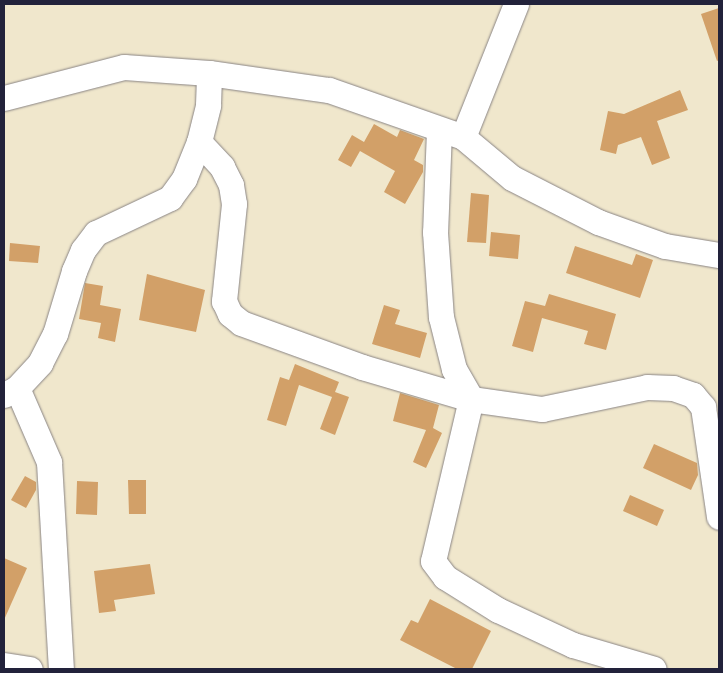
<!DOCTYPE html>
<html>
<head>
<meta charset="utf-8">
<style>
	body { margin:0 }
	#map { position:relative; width:723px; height:673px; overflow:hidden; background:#f0e7cc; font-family:"Patrick Hand",sans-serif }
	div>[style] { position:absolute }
	.building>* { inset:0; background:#d2a068 }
	.roads { filter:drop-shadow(0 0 1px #898484) drop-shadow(0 0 1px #898484) }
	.minor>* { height:25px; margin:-12.5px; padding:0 12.5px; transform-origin:12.5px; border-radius:12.5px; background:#fff }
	span { translate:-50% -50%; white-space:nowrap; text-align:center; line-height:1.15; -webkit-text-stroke:4px #fdfcf7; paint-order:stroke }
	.frame { position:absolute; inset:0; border:5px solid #22223b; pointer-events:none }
</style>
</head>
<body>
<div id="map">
	<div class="building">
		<div style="clip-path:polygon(719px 8px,719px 60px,717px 61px,701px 14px)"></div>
		<div style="clip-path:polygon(680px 90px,688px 110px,657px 121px,670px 158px,652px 165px,641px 137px,618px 145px,616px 154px,600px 150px,608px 111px,624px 114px)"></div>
		<div style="clip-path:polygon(374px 124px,397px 137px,400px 130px,424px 139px,414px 160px,423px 165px,423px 172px,405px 204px,384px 192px,395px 171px,360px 151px,351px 167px,338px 160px,352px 135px,364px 142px)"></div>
		<div style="clip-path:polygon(471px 193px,489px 195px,486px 243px,467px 242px)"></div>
		<div style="clip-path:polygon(491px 232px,520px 235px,518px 259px,489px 256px)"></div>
		<div style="clip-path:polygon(10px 243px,40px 246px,38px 263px,9px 261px)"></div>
		<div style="clip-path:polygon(575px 246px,632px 265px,636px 254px,653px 260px,640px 298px,566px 273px)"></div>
		<div style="clip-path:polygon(147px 274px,205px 290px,196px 332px,139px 320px)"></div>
		<div style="clip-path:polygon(85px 283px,103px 286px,100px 305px,121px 309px,115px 342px,98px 338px,101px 323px,79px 319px)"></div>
		<div style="clip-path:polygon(549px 294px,616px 314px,606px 350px,584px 344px,588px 331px,542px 318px,533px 352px,512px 346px,525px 301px,545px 306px)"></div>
		<div style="clip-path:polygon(384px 305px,400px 310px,395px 324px,427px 333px,420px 358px,372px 344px)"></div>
		<div style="clip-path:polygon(295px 364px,339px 382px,335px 392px,349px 397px,335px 435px,320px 429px,332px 397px,299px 385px,286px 426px,267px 420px,280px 377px,289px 380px)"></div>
		<div style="clip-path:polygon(400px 393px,439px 405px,433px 428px,442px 433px,426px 468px,413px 462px,426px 430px,393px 421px)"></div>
		<div style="clip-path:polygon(654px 444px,697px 463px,698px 475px,691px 490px,643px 468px)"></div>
		<div style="clip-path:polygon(25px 476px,36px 482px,36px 490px,26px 508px,11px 500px)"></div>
		<div style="clip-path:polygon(128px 480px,146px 480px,146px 514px,129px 514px)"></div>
		<div style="clip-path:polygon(77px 481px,98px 482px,97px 515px,76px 514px)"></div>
		<div style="clip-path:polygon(630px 495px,664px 510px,657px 526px,623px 511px)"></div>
		<div style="clip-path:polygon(4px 558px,27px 568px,4px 620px)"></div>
		<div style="clip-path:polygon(150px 564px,155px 594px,114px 600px,116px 611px,99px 613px,94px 571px)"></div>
		<div style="clip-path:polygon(430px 599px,491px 631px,472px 669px,457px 669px,400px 640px,411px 620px,418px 623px)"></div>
	</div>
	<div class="roads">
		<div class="minor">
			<div style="left:516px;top:4px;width:143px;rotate:111.7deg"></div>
			<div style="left:463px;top:137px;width:64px;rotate:39.9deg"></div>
			<div style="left:512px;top:178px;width:97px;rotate:27.1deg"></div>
			<div style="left:598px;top:222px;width:71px;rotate:19.7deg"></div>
			<div style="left:665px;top:246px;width:55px;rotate:9.5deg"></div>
			<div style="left:4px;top:98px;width:124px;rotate:-14.5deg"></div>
			<div style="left:124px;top:67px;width:85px;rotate:4deg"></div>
			<div style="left:209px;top:73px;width:121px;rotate:8.1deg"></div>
			<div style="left:329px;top:90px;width:142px;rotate:19.3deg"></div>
			<div style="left:439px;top:130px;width:102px;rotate:92.2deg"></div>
			<div style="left:435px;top:232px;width:85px;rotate:86deg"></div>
			<div style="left:441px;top:317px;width:54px;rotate:76deg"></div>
			<div style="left:454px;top:369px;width:34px;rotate:60deg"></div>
			<div style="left:471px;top:399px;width:166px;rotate:103.2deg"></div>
			<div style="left:433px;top:561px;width:20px;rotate:53deg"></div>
			<div style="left:445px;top:577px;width:62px;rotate:31.9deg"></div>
			<div style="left:498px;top:610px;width:83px;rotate:25deg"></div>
			<div style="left:573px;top:645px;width:84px;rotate:16.5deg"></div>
			<div style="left:199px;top:142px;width:34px;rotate:47deg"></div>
			<div style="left:222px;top:167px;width:20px;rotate:63deg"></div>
			<div style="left:231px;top:185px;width:19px;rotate:81deg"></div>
			<div style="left:234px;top:204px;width:98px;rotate:95.9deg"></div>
			<div style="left:224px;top:301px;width:14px;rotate:65deg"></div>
			<div style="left:230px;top:314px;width:14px;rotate:39deg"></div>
			<div style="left:241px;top:323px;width:129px;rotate:20deg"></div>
			<div style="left:362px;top:367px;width:114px;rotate:16.4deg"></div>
			<div style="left:471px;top:399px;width:72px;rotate:8deg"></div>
			<div style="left:542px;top:409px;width:107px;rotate:-11.8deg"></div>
			<div style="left:647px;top:387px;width:26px;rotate:2deg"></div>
			<div style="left:673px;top:388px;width:21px;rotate:19deg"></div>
			<div style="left:693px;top:395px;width:16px;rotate:50deg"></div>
			<div style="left:703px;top:407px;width:111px;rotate:81.7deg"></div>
			<div style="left:17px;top:388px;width:81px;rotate:66.6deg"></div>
			<div style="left:49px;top:462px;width:207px;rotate:86.7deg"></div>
			<div style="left:4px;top:395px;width:15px;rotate:-28deg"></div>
			<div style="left:17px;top:388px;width:34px;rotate:-47deg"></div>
			<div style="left:40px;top:363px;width:33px;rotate:-63deg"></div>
			<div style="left:55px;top:334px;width:66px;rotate:-73.2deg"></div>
			<div style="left:74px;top:271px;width:23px;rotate:-67deg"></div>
			<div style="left:83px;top:250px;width:21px;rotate:-53deg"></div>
			<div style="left:96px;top:233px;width:82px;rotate:-25.3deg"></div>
			<div style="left:170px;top:198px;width:24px;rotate:-54deg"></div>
			<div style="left:184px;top:179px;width:40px;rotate:-68deg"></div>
			<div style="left:199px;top:142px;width:38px;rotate:-76deg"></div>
			<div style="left:208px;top:105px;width:32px;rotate:-88deg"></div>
			<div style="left:4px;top:665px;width:26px;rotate:9deg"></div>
		</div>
	</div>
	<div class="frame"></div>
</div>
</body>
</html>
